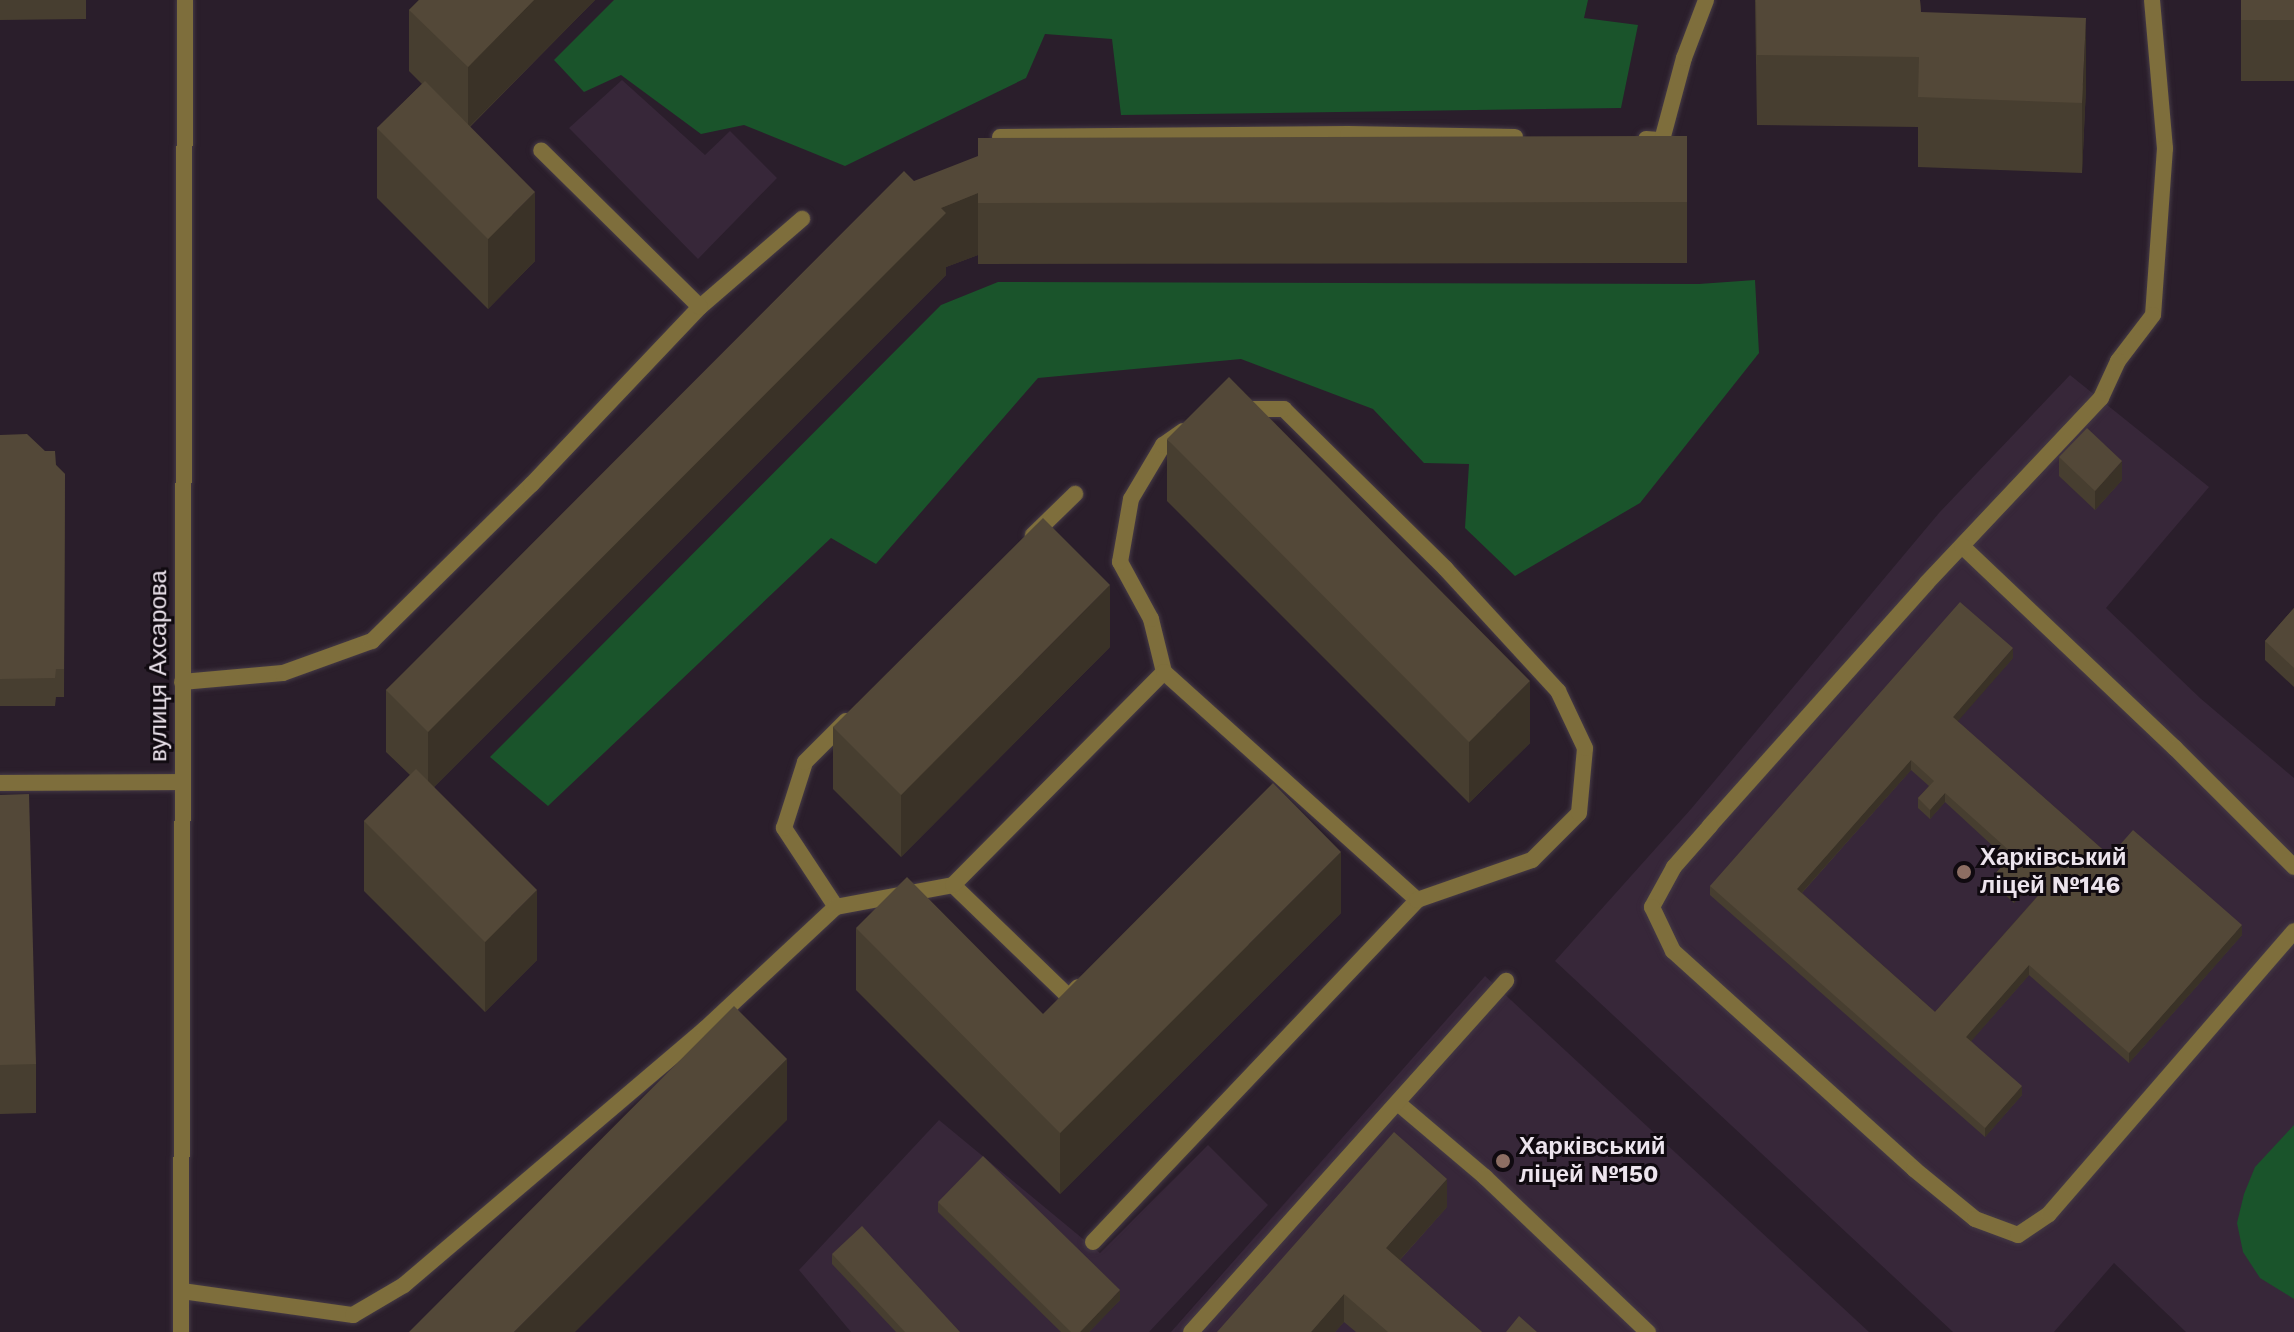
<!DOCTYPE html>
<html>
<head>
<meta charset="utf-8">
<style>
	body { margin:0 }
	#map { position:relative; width:2294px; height:1332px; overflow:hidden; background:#2a1e2b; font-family:"Work Sans",sans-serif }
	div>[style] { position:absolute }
	.built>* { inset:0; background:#372739 }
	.green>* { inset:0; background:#1a542b }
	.roads { filter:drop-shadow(0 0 2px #453a46) drop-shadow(0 0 2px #453a46) }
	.service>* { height:16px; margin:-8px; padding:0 8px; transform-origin:8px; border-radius:8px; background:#7e6e3c }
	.minor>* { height:16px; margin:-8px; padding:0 8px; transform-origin:8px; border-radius:8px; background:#7e6e3c }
	.tertiary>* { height:16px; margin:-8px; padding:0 8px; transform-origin:8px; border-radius:8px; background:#7e6e3c }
	.wall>* { inset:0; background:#473e30 }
	.shaded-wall>* { inset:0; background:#3a3227 }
	.building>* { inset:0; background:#534838 }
	.dots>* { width:22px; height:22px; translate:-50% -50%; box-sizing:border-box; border:4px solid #100a10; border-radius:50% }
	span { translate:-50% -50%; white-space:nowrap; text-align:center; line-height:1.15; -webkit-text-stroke:6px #100a10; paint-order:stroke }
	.street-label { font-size:24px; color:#ece4ed }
	.poi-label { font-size:24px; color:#ece4ed; font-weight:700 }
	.left { translate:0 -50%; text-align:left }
</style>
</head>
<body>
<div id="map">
	<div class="built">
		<div style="clip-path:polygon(622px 80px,705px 155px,730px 131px,777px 178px,698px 259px,569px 128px)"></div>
		<div style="clip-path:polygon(2070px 375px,2209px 487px,2106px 608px,2200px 698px,2294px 778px,2294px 1332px,2186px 1332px,2114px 1263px,2054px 1332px,1953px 1332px,1555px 961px,1691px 809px,1939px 513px)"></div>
		<div style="clip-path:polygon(1485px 976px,1869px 1332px,1171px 1332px)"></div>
		<div style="clip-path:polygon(939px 1120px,1100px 1253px,1208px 1145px,1268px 1205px,1149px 1332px,851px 1332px,799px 1270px)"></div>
	</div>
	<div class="green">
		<div style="clip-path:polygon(614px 0,1588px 0,1584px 18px,1638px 25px,1621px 108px,1121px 115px,1112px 39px,1045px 34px,1026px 78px,845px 166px,744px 125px,701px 134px,621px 75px,584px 92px,554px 60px)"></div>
		<div style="clip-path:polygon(1755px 280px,1759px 353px,1640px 503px,1515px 576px,1465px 528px,1469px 464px,1424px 463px,1373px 409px,1241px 359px,1038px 378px,876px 564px,831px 538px,548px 806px,490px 757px,941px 305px,998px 282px,1699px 284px)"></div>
		<div style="clip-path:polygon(2294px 1125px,2294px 1299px,2260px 1278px,2243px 1252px,2237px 1223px,2244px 1194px,2255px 1167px)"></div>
	</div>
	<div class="roads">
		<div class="service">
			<div style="left:2152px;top:0;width:149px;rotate:85deg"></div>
			<div style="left:2165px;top:148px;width:167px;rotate:94.1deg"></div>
			<div style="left:2153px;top:315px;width:58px;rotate:127.3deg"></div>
			<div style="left:2118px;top:361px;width:41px;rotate:114.7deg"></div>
			<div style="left:2101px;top:398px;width:255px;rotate:133.3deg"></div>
			<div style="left:1926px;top:584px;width:324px;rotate:131.8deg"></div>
			<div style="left:1710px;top:826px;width:55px;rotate:131.3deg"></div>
			<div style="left:1674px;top:867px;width:46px;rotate:118.8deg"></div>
			<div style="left:1652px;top:907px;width:49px;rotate:64.5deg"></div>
			<div style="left:1673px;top:951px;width:325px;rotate:42.1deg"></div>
			<div style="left:1914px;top:1169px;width:79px;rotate:39.3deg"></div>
			<div style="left:1975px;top:1219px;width:46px;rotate:20.4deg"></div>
			<div style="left:2018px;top:1235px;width:37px;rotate:-34deg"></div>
			<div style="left:2049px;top:1214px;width:374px;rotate:-49.1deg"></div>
			<div style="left:1000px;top:137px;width:348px;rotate:-0.5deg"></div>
			<div style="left:1348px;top:134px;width:167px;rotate:1deg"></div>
			<div style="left:1646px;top:139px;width:16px;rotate:4deg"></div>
			<div style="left:1662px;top:140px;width:85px;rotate:-75deg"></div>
			<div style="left:1684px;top:58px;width:62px;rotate:-69.2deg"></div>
			<div style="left:700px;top:307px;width:135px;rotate:-40.8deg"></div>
			<div style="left:1033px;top:535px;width:59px;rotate:-44.3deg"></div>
			<div style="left:1962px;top:546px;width:294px;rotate:43.5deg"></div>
			<div style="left:2175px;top:748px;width:168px;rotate:45deg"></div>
			<div style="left:1164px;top:672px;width:55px;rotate:-103.8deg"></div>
			<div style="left:1151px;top:619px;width:65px;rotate:-118.5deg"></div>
			<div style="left:1120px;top:562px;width:64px;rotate:-80.1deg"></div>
			<div style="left:1131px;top:499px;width:63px;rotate:-59.3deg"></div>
			<div style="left:1163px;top:445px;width:24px;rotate:-35deg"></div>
			<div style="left:182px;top:682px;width:101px;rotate:-5.1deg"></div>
			<div style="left:283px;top:673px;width:95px;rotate:-19.8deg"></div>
			<div style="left:372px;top:641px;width:223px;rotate:-44.5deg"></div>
			<div style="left:531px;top:485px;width:245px;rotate:-46.5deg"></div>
			<div style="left:700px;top:307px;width:223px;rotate:-135.4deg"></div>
			<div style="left:953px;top:885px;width:161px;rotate:44deg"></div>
			<div style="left:1069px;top:997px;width:13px;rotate:-48deg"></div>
			<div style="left:836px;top:907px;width:95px;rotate:-123.4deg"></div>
			<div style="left:784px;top:828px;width:69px;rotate:-72.3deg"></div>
			<div style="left:805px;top:762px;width:58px;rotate:-45deg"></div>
			<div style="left:1399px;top:1104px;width:113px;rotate:40.3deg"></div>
			<div style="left:1485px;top:1177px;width:225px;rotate:43.6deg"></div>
			<div style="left:1093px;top:1242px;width:471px;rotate:-46.5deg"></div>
			<div style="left:182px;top:1291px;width:173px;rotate:8deg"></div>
			<div style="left:353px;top:1315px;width:59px;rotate:-30.5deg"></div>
			<div style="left:404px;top:1285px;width:395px;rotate:-40.4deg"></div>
			<div style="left:705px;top:1029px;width:179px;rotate:-43deg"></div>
			<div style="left:836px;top:907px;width:119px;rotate:-10.6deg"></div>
			<div style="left:953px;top:885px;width:300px;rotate:-45.3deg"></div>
			<div style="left:1164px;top:672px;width:341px;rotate:42deg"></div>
			<div style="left:1417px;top:900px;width:122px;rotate:-19.2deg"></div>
			<div style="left:1532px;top:860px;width:66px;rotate:-45deg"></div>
			<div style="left:1579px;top:813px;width:65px;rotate:-84.7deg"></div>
			<div style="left:1585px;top:748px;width:63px;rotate:-115.3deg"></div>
			<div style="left:1558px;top:691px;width:166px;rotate:-132.6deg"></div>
			<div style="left:1446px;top:569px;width:228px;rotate:-135.4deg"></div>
			<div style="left:1284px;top:409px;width:44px;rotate:180deg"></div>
			<div style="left:1191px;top:1332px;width:472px;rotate:-48.1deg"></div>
		</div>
		<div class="minor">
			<div style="left:0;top:783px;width:183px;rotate:-0.3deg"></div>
		</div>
		<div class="tertiary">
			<div style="left:181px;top:1332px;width:1332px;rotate:-89.83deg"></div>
		</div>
	</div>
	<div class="wall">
		<div style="clip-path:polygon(0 0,86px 0,86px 19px,0 20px)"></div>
		<div style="clip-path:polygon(419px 0,595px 0,470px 127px,535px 261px,488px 309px,377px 198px,377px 128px,422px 84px,409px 71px,409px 10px)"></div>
		<div style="clip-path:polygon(1755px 0,1920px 0,1921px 12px,2086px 87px,2082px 173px,1918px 167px,1918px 127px,1757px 125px)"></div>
		<div style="clip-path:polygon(2241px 0,2294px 0,2294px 81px,2241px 81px)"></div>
		<div style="clip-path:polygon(1687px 136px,1687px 263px,978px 264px,978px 255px,946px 267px,946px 275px,434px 787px,537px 960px,485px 1012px,364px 891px,364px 821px,410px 775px,386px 752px,386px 690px,914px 181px)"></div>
		<div style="clip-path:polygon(0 435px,56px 465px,65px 474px,64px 697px,56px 697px,55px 706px,0 706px)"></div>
		<div style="clip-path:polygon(1167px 439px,1530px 743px,1469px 803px,1167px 501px)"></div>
		<div style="clip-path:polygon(2059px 457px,2122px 480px,2095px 510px,2059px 476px)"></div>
		<div style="clip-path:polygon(2294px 608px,2294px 687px,2265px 660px,2265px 641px)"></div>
		<div style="clip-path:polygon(1110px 647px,901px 857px,833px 789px,833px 727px)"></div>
		<div style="clip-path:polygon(evenodd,2013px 658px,1957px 721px,2110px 856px,2242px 935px,2129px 1063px,2029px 975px,1971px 1041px,2022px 1095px,1985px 1137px,1710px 895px,1710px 886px,2013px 658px,1911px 770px,1929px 786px,1918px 798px,1918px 808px,1930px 819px,1945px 802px,2008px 860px,1994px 875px,1994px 885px,2014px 903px,2032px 883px,2042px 891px,1935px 1012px,1802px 893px,1911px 770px)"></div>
		<div style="clip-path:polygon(0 795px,36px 1064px,36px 1113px,0 1114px)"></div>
		<div style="clip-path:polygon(1341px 913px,1060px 1194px,856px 990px,856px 928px,1043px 1014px)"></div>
		<div style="clip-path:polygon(938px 1202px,1120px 1300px,1089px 1332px,1061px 1332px,938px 1212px)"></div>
		<div style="clip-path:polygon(1447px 1207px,1400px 1260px,1482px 1332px,1356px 1332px,1344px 1322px,1335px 1332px,1217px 1332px)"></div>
		<div style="clip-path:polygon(832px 1254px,960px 1332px,896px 1332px,832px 1264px)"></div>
	</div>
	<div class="shaded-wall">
		<div style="clip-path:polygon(534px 0,595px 0,468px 128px,468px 67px)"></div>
		<div style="clip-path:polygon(2086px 18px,2086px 87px,2082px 173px,2082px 103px)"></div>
		<div style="clip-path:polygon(535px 192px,535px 261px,488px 309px,488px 239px)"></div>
		<div style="clip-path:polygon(978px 193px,978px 255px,946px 267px,946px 275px,428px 793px,428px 732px,941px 208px)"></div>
		<div style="clip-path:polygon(2122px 461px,2122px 480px,2095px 510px,2095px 491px)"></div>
		<div style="clip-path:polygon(1110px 585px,1110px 647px,901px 857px,901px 795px)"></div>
		<div style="clip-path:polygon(2013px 648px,2013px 658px,1953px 727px,1953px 717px)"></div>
		<div style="clip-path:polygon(1530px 681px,1530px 743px,1469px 803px,1469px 742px)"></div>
		<div style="clip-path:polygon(1911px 760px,1911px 770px,1797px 898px,1797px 889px)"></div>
		<div style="clip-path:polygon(1945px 793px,1945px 802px,1930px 819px,1930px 810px)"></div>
		<div style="clip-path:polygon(1341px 852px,1341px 913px,1060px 1194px,1060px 1133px)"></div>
		<div style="clip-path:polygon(2032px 873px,2032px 883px,2014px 903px,2014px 893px)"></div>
		<div style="clip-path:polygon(537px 890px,537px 960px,485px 1012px,485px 942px)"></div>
		<div style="clip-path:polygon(2242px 925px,2242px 935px,2129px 1063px,2129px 1053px)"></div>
		<div style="clip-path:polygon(2029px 965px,2029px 975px,1966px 1047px,1966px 1037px)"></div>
		<div style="clip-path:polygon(787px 1059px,787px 1120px,575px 1332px,514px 1332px)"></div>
		<div style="clip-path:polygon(2022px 1086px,2022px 1095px,1985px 1137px,1985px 1128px)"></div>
		<div style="clip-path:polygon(1447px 1179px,1447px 1207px,1386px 1275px,1386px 1248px)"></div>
		<div style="clip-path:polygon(1120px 1290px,1120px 1300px,1089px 1332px,1080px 1332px)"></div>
		<div style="clip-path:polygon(1344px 1294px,1344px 1322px,1335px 1332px,1311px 1332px)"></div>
	</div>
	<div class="building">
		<div style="clip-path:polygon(419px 0,534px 0,468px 67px,409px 10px)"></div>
		<div style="clip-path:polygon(1756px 0,1920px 0,1921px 12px,2086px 18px,2082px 103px,1918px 97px,1919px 57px,1757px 55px)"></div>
		<div style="clip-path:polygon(2241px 0,2294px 0,2294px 20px,2241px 20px)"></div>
		<div style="clip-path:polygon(425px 81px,535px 192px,488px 239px,377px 128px)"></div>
		<div style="clip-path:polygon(1687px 136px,1687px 202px,978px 203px,978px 193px,941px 208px,946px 213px,428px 732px,386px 690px,904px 171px,914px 181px,978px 156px,978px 138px)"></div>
		<div style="clip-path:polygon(1229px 377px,1530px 681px,1469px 742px,1167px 439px)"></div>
		<div style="clip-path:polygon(2087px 428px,2122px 461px,2095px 491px,2059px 457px)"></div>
		<div style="clip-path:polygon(27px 434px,45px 451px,55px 451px,56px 465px,65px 474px,64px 669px,56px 669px,55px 678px,0 679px,0 435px)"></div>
		<div style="clip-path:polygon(1043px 518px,1110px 585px,901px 795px,833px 727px)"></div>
		<div style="clip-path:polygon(evenodd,1960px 602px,2013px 648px,1953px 717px,2110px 856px,2133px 830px,2242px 925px,2129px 1053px,2029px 965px,1966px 1037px,2022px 1086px,1985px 1128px,1710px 886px,1960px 602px,1911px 760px,1934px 781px,1918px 798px,1930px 810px,1945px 793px,2013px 854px,1994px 875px,2014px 893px,2032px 873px,2047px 886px,1935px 1012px,1797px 889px,1911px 760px)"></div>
		<div style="clip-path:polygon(2294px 608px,2294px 668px,2265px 641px)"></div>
		<div style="clip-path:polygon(416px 769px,537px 890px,485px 942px,364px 821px)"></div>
		<div style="clip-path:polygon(1273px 783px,1341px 852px,1060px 1133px,856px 928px,907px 877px,1043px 1014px)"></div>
		<div style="clip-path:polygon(29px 794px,36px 1064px,0 1065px,0 795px)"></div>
		<div style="clip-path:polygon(734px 1006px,787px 1059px,514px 1332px,409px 1332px)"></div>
		<div style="clip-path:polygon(1394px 1132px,1447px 1179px,1386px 1248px,1482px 1332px,1388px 1332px,1344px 1294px,1311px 1332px,1217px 1332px)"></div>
		<div style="clip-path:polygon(983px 1156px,1120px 1290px,1080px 1332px,1071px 1332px,938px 1202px)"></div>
		<div style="clip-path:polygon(862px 1226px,960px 1332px,905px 1332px,832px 1254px)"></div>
		<div style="clip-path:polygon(1519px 1316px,1537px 1332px,1506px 1332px)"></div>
	</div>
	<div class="dots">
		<div style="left:1964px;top:872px;background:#8d6e63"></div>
		<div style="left:1503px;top:1161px;background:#8d6e63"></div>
	</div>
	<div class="street-label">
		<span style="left:159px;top:666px;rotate:-90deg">вулиця Ахсарова</span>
	</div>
	<div class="poi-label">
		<span class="left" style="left:1980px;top:872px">Харківський<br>ліцей №146</span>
		<span class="left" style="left:1519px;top:1161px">Харківський<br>ліцей №150</span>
	</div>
</div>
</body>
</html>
